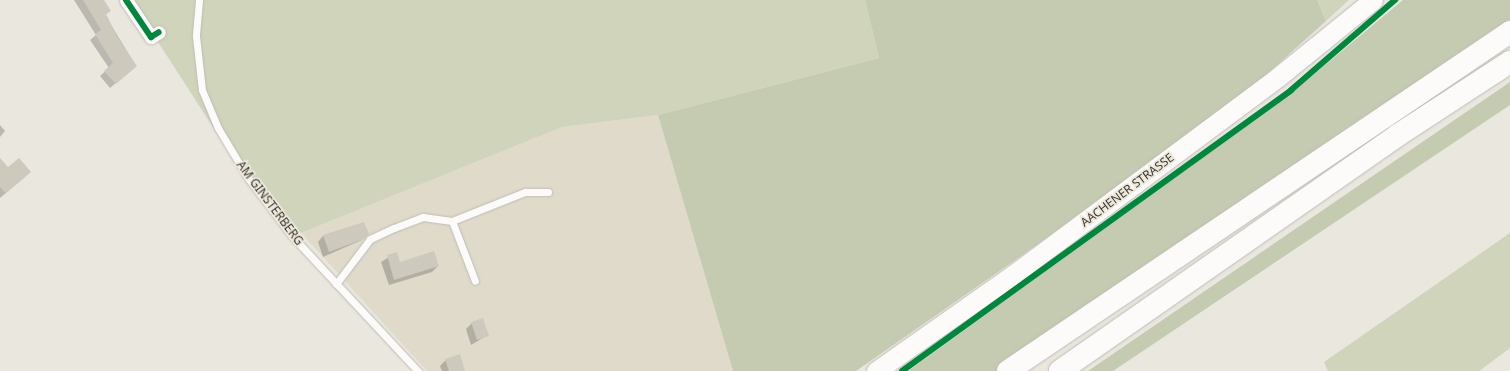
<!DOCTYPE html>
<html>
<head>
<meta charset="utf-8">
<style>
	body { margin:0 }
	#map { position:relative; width:1510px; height:371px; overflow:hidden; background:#eae7df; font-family:"Noto Sans",sans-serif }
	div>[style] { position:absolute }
	.built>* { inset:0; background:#e0dacb }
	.green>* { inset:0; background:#cfd4bb }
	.forest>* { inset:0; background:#c5cbb1 }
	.shadow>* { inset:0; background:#0003 }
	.building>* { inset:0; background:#cdc9bd }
	.roads { filter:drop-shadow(0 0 1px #bfbdb7) drop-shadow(0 0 1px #bfbdb7) }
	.lane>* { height:7px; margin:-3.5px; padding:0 3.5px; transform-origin:3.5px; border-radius:3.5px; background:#fcfbfa }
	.street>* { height:13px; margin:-6.5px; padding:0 6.5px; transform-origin:6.5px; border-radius:6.5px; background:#fcfbfa }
	.secondary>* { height:19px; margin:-9.5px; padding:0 9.5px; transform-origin:9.5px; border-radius:9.5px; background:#fcfbfa }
	.highway>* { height:22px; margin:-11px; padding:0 11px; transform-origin:11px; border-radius:11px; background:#fcfbfa }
	.cycleway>* { height:6px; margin:-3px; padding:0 3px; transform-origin:3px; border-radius:3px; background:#00873e }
	span { translate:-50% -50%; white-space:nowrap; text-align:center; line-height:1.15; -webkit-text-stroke:3.5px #eee8db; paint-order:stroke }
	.street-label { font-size:12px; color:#3b3934 }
</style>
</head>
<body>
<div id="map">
	<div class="built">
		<div style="clip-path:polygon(658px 115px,733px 371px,427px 371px,301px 233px,562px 127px)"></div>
	</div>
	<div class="green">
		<div style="clip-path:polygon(131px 0,865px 0,879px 58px,658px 115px,562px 127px,301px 233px,245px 177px)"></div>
		<div style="clip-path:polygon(1317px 0,1349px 0,1326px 21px)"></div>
		<div style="clip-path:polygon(1510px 233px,1510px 348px,1479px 371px,1328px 371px,1324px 362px)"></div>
	</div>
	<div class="forest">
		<div style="clip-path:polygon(865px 0,1317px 0,1326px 21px,1259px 81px,1048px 237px,856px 371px,733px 371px,658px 115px,879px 58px)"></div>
		<div style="clip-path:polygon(1403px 0,1510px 0,1510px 20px,1000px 371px,908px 371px,1294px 91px)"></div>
		<div style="clip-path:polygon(1510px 82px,1510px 105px,1113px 371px,1088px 371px)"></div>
	</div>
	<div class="shadow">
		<div style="clip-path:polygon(74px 0,103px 0,110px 11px,105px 15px,136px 66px,110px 88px,100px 76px,109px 68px,90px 40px,96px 35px)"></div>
		<div style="clip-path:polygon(0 125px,5px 131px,0 137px)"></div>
		<div style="clip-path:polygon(0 159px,8px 168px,25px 177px,0 198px)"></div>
		<div style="clip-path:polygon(323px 236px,362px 240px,323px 257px,318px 242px)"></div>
		<div style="clip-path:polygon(396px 253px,399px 263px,438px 266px,432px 272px,389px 285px,381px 262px)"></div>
		<div style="clip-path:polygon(472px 323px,488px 335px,471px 345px,466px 329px)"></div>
		<div style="clip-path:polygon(446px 360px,464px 371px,442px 371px,440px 366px)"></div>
	</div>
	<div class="building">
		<div style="clip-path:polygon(83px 0,104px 0,111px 11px,106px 14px,119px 40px,137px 66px,116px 84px,104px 71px,113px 63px,95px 34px,101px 30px)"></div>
		<div style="clip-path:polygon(0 158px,8px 167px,19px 158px,31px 172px,6px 193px,0 187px)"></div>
		<div style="clip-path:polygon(364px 222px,369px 234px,364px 239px,329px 252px,323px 235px)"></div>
		<div style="clip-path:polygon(434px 251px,439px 266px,394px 280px,387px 255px,397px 252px,400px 262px)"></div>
		<div style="clip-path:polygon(483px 318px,489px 336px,477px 340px,471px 322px)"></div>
		<div style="clip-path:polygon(460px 354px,465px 371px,449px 371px,445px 359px)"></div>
	</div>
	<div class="roads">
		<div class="lane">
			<div style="left:199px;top:0;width:36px;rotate:95deg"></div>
			<div style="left:196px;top:36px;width:54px;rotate:83.7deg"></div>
			<div style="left:202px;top:90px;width:41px;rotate:67.2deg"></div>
			<div style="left:218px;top:128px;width:58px;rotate:59deg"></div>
			<div style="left:248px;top:178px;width:73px;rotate:52.8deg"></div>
			<div style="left:292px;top:236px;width:185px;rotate:47deg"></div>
			<div style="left:452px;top:221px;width:64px;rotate:69deg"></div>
			<div style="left:336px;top:284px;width:56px;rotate:-52.9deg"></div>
			<div style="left:370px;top:239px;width:26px;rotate:-25deg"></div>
			<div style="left:394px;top:228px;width:31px;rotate:-21deg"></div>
			<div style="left:423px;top:217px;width:29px;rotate:8deg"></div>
			<div style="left:452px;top:221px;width:79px;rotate:-21.7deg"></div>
			<div style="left:525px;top:192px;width:23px"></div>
		</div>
		<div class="street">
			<div style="left:126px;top:0;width:45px;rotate:56deg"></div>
			<div style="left:151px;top:37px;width:9px;rotate:-32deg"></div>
		</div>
		<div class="secondary">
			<div style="left:876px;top:371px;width:169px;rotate:-35.1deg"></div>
			<div style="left:1014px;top:274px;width:329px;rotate:-36.7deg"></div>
			<div style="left:1278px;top:77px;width:122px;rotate:-39deg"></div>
		</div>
		<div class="highway">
			<div style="left:1008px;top:371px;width:606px;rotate:-34.03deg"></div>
			<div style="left:1060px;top:371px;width:412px;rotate:-34.9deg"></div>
			<div style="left:1398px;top:135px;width:134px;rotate:-33.1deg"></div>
		</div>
	</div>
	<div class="cycleway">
		<div style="left:126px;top:0;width:45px;rotate:56deg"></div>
		<div style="left:151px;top:37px;width:9px;rotate:-32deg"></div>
		<div style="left:902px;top:371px;width:480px;rotate:-35.8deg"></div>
		<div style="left:1291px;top:90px;width:138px;rotate:-40.9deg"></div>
	</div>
	<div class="street-label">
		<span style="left:1127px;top:190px;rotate:-37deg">AACHENER STRASSE</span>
		<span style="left:270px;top:203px;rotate:53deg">AM GINSTERBERG</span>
	</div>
</div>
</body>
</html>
